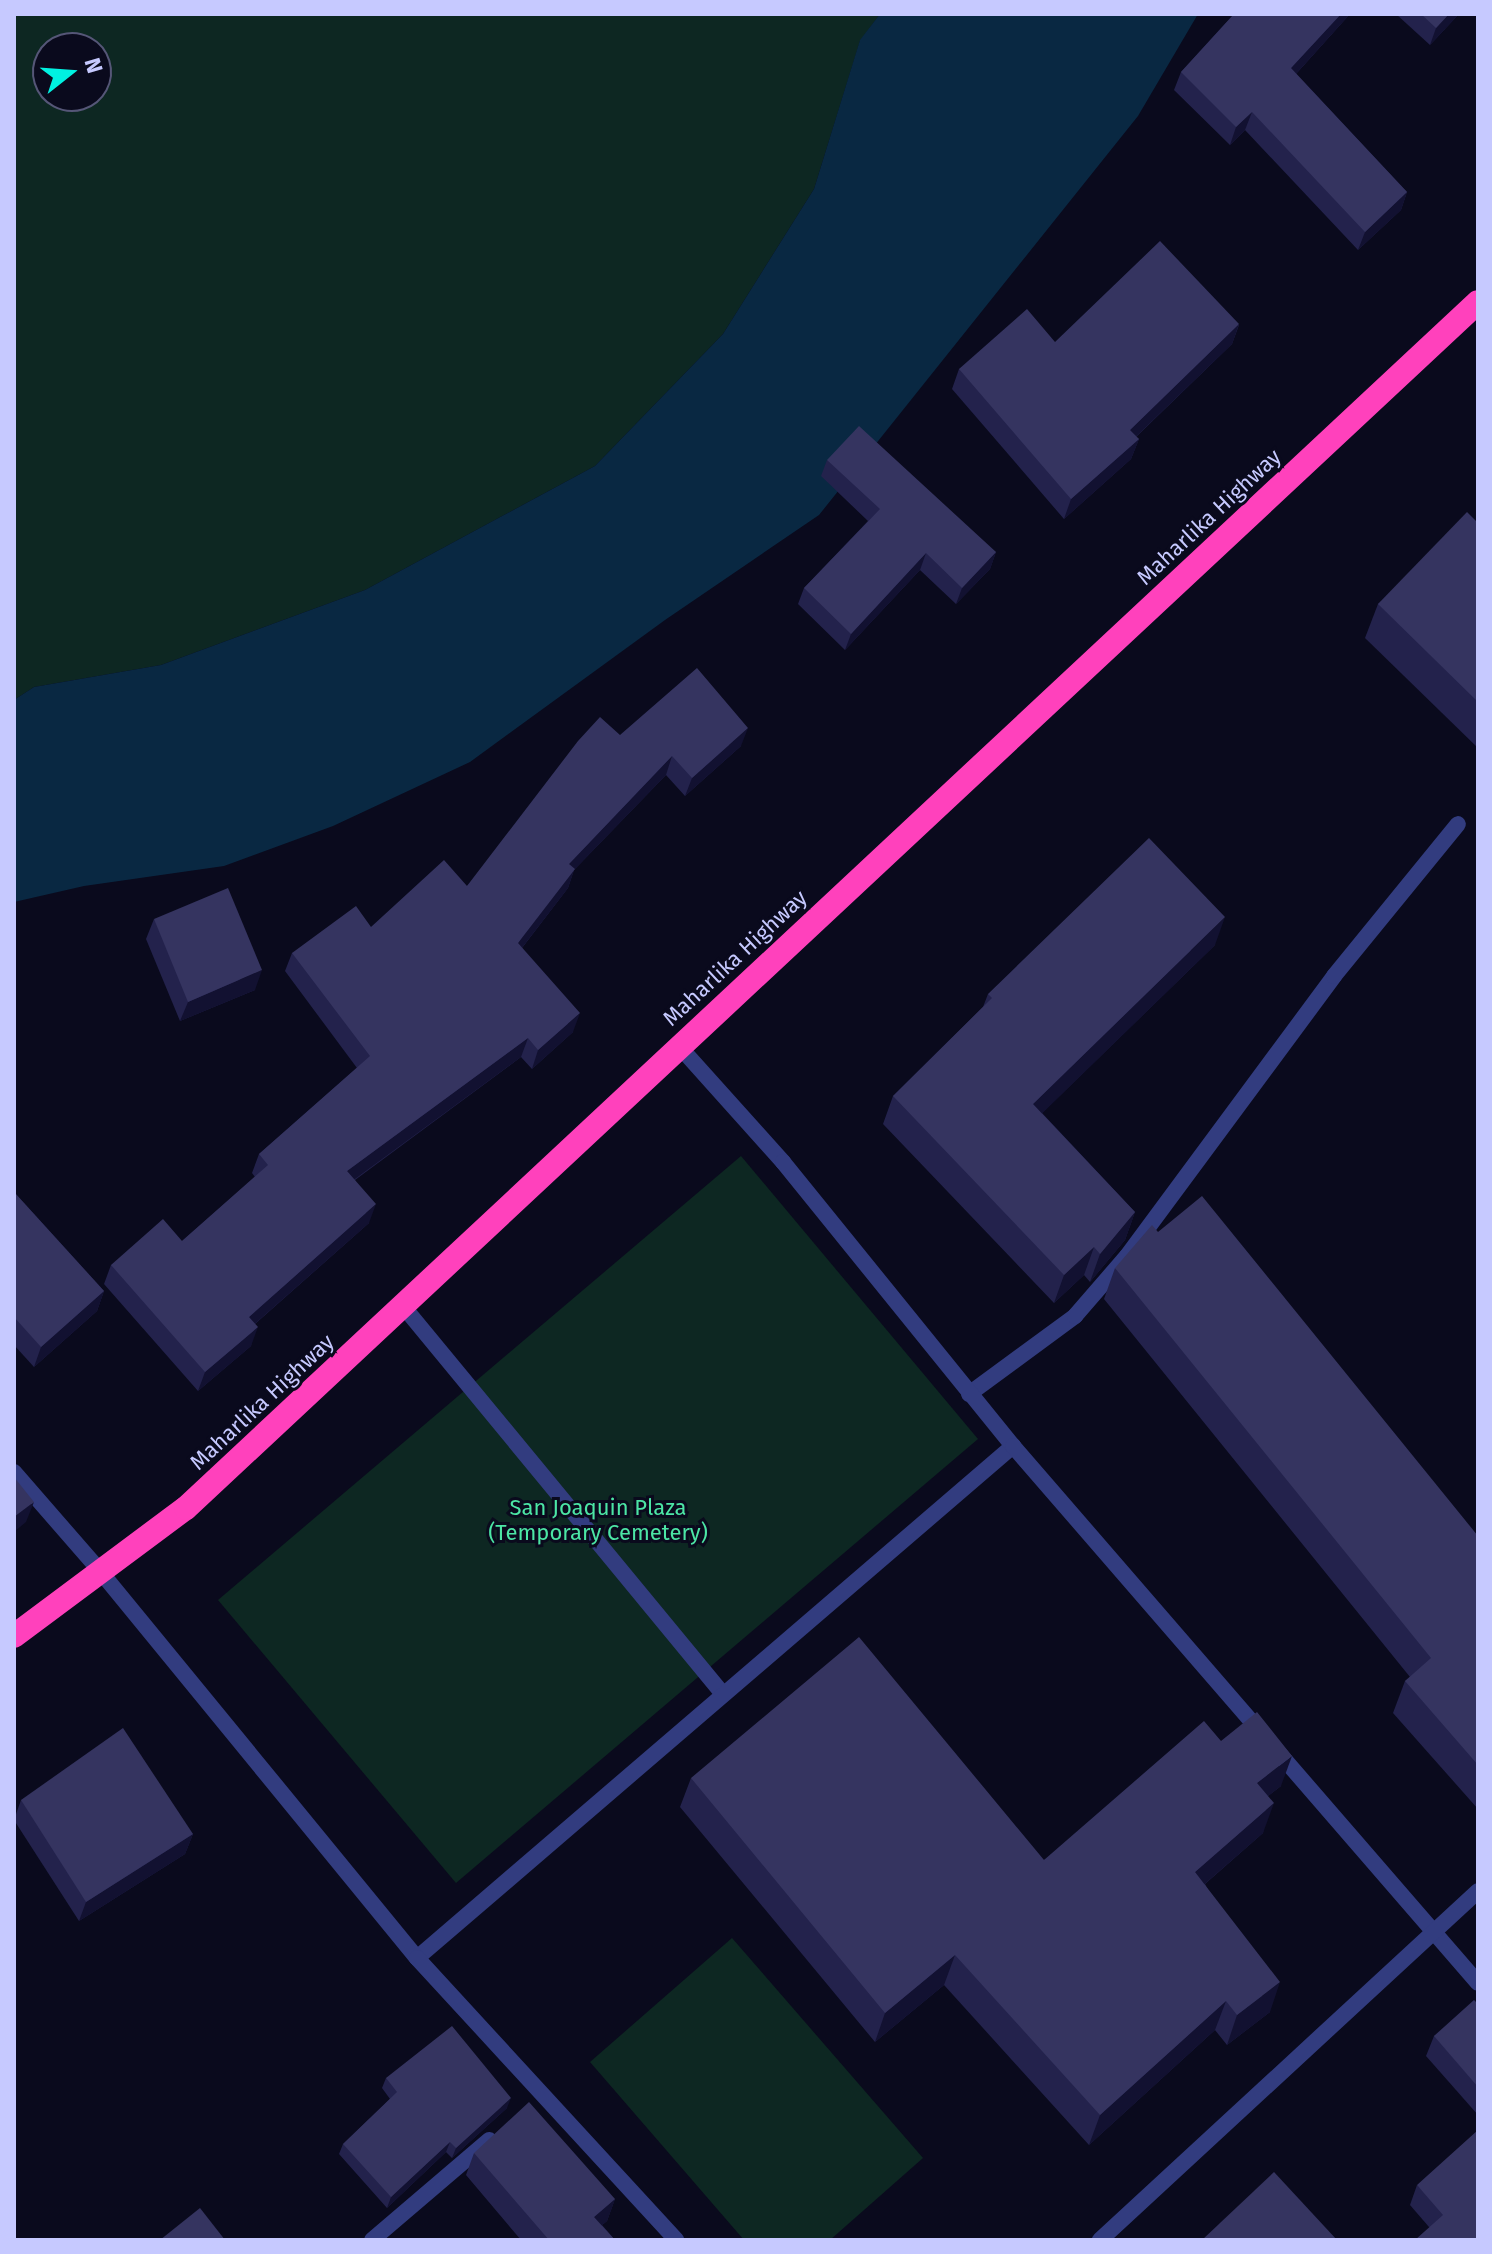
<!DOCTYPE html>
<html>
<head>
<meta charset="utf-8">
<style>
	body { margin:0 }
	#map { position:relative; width:1492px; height:2254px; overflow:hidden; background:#0a0a1d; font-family:"Fira Sans",sans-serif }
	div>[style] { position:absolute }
	.green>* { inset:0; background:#0d2722 }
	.water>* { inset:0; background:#092842 }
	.lane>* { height:16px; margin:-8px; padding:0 8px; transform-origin:8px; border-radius:8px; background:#323c7f }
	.street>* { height:16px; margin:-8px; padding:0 8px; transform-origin:8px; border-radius:8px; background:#323c7f }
	.highway>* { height:24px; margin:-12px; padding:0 12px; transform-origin:12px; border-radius:12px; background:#ff41bc }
	.wall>* { inset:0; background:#23224c }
	.shaded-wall>* { inset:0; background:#121131 }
	.building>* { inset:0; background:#353460 }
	span { translate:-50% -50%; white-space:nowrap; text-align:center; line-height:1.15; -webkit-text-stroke:6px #0a0a1d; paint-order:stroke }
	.street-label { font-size:22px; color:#c6c9ff }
	.park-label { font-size:22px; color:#4ce5a5 }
	.frame { position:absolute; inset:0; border:16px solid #c6c9ff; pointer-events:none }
	.north { position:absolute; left:32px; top:32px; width:80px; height:80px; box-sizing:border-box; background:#0a0a1d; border:2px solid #555677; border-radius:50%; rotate:73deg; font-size:22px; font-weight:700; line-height:32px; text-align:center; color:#c6c9ff }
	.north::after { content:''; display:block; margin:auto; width:28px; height:36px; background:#00f1e1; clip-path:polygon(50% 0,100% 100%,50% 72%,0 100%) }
</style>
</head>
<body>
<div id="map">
	<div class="green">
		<div style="clip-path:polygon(evenodd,14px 14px,880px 14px,860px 41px,814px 189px,723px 334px,595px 466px,365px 590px,161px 665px,34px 687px,14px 700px,14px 14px,48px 48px,96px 48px,96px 96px,48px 96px,48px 48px)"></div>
		<div style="clip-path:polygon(741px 1156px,978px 1439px,456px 1883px,218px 1600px)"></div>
		<div style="clip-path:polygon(732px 1938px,923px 2158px,830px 2240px,744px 2240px,590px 2062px)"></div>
	</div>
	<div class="water">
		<div style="clip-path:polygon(880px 14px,1198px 14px,1138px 116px,819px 515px,665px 620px,470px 762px,333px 826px,224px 866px,84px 886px,14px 902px,14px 700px,34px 687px,161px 665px,365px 590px,595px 466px,723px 334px,814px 189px,860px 40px)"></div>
	</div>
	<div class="lane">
		<div style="left:403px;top:1306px;width:503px;rotate:50.49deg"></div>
		<div style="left:969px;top:1394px;width:132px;rotate:-36.3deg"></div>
		<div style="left:1075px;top:1316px;width:79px;rotate:-49.1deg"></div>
		<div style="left:1127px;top:1256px;width:348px;rotate:-53.5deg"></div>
		<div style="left:1334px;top:976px;width:196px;rotate:-50.8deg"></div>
		<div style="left:417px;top:1958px;width:786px;rotate:-40.66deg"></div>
	</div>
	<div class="street">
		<div style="left:679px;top:1046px;width:156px;rotate:48.1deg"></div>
		<div style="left:783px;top:1162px;width:365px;rotate:51deg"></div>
		<div style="left:1013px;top:1446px;width:710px;rotate:49.11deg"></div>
		<div style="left:14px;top:1472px;width:131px;rotate:49deg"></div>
		<div style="left:100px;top:1571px;width:500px;rotate:50.68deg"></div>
		<div style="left:417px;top:1958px;width:383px;rotate:47.4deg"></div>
		<div style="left:372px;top:2240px;width:154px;rotate:-40.5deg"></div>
		<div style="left:1100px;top:2240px;width:514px;rotate:-42.72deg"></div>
	</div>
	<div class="highway">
		<div style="left:14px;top:1636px;width:214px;rotate:-36.7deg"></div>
		<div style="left:186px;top:1508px;width:1767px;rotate:-43.03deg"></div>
	</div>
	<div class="wall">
		<div style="clip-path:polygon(1234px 14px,1350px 14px,1296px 74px,1407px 192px,1401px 210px,1358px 250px,1245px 130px,1230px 145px,1174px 90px,1181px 72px)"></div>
		<div style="clip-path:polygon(1396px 14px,1459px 14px,1430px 45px)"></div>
		<div style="clip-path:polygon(1239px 325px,1232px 344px,1136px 437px,1139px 439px,1131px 459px,1064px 519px,952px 389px,959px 369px,1055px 342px)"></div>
		<div style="clip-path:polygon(827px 460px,996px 552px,990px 569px,956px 604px,920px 570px,845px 650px,798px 604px,804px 588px,868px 521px,821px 476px)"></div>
		<div style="clip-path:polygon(1478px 523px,1478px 748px,1365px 638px,1378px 604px)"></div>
		<div style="clip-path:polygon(620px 735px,741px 746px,685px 796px,666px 775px,574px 870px,568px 888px,522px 948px,573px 1032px,532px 1069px,521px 1057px,355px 1180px,369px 1223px,255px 1324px,251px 1346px,198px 1391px,104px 1284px,111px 1265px,182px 1241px,255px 1177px,252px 1173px,259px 1154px,357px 1068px,285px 971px,292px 953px,371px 927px,467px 886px)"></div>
		<div style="clip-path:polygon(154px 919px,255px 990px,180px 1021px,146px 939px)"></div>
		<div style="clip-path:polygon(1215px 945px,1042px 1113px,1135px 1212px,1125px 1240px,1090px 1282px,1084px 1275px,1054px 1303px,883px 1124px,893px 1096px,983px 1007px,988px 994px)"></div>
		<div style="clip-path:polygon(14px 1192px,104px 1291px,97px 1311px,34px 1367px,14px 1345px)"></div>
		<div style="clip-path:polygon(1115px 1268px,1478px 1536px,1478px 1809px,1393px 1713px,1405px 1681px,1410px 1677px,1104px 1299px)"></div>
		<div style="clip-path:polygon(1221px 1741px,1281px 1786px,1268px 1796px,1263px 1833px,1205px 1884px,1270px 2012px,1227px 2045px,1215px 2030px,1089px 2145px,944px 1985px,875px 2042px,680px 1807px,691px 1778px,1044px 1860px)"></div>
		<div style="clip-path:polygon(21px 1800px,193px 1834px,185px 1854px,79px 1921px,14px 1820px)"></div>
		<div style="clip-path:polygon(1478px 2004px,1478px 2115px,1426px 2056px,1434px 2036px)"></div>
		<div style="clip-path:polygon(386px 2078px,507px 2108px,452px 2158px,446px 2152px,387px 2208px,339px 2154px,343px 2144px,390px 2099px,382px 2088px)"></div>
		<div style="clip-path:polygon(474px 2153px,615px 2199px,607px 2221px,602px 2225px,615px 2240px,521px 2240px,466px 2175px)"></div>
		<div style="clip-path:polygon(1417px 2185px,1478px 2240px,1429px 2227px,1410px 2205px)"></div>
	</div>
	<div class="shaded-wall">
		<div style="clip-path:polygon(1341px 14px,1350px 14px,1285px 86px,1291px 68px)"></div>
		<div style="clip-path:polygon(1449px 14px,1459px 14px,1430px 45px,1436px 28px)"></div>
		<div style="clip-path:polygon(1252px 112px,1245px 130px,1230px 145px,1236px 127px)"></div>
		<div style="clip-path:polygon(1407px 192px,1401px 210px,1358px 250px,1365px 232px)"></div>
		<div style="clip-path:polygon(1239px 324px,1232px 344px,1123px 449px,1130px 430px)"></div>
		<div style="clip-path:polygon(1139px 439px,1131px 459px,1064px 519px,1071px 499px)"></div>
		<div style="clip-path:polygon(996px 552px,990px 569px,956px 604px,962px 588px)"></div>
		<div style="clip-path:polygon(926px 553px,920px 570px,845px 650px,851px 634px)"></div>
		<div style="clip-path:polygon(748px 728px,741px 746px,685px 796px,692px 778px)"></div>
		<div style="clip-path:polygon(672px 756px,666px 775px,574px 870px,568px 888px,511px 962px,518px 943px,569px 864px)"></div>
		<div style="clip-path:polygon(1225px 917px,1215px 945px,1023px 1132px,1033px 1104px)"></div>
		<div style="clip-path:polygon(262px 970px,255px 990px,180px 1021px,188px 1002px)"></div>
		<div style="clip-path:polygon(580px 1013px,573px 1032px,532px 1069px,538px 1050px)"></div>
		<div style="clip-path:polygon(528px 1038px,521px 1057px,340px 1190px,347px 1171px)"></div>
		<div style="clip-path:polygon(376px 1204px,369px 1223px,242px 1335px,249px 1317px)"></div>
		<div style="clip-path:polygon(1135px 1212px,1125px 1240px,1090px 1282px,1100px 1254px)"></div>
		<div style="clip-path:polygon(1094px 1247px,1084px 1275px,1054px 1303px,1064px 1275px)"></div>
		<div style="clip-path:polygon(104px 1291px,97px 1311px,34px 1367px,41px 1347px)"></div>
		<div style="clip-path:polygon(258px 1327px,251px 1346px,198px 1391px,205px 1372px)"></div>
		<div style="clip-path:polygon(34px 1502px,26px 1522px,14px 1532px,14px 1517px)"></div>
		<div style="clip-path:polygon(1292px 1756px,1281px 1786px,1246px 1813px,1257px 1783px)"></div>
		<div style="clip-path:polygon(1274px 1803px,1263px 1833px,1184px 1902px,1195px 1872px)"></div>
		<div style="clip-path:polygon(193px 1834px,185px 1854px,79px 1921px,86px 1902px)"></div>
		<div style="clip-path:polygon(955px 1955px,944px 1985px,875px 2042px,885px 2013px)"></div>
		<div style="clip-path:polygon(1280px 1982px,1270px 2012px,1227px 2045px,1237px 2015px)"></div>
		<div style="clip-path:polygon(1226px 2001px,1215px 2030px,1089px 2145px,1100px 2115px)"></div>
		<div style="clip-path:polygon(511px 2098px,507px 2108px,452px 2158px,456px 2148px)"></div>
		<div style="clip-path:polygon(450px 2142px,446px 2152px,387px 2208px,391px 2197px)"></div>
		<div style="clip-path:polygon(615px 2199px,607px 2221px,586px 2239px,594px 2217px)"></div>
	</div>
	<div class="building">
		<div style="clip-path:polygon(1234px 14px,1341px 14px,1291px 68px,1407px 192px,1365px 232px,1252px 112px,1236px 127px,1181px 72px)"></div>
		<div style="clip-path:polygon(1421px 14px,1449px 14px,1436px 28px)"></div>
		<div style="clip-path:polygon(1160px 241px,1239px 324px,1130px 430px,1139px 439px,1071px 499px,959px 369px,1027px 309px,1055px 342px)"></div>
		<div style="clip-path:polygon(859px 426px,996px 552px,962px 588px,926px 553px,851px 634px,804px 588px,880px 509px,827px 460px)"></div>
		<div style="clip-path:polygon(1467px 512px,1478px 523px,1478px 702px,1378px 604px)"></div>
		<div style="clip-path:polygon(697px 668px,748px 728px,692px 778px,672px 756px,569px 864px,575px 869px,518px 943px,580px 1013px,538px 1050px,528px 1038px,347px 1171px,376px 1204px,249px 1317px,258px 1327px,205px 1372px,111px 1265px,163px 1219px,182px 1241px,268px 1165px,259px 1154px,370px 1056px,292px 953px,356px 906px,371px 927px,444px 860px,467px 886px,578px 741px,600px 717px,620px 735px)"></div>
		<div style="clip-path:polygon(1149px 838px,1225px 917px,1033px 1104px,1135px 1212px,1100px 1254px,1094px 1247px,1064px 1275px,893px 1096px,992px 998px,988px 994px)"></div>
		<div style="clip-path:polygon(228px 888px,262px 970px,188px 1002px,154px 919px)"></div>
		<div style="clip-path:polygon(14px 1192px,104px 1291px,41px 1347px,14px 1317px)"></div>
		<div style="clip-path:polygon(1202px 1196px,1478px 1536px,1478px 1765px,1405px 1681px,1431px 1658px,1115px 1268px,1152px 1225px,1158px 1232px)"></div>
		<div style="clip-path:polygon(14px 1477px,34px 1502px,14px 1517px)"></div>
		<div style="clip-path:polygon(859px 1637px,1044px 1860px,1204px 1721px,1221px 1741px,1257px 1712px,1292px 1756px,1257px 1783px,1274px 1803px,1195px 1872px,1280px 1982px,1237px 2015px,1226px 2001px,1100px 2115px,955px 1955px,885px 2013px,691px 1778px)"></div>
		<div style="clip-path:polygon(123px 1728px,193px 1834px,86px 1902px,21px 1800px)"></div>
		<div style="clip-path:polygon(1474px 2000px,1478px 2004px,1478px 2087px,1434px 2036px)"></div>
		<div style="clip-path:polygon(452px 2026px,511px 2098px,456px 2148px,450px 2142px,391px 2197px,343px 2144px,397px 2092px,386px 2078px)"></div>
		<div style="clip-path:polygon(529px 2102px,615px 2199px,594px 2217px,615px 2240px,549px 2240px,474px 2153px)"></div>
		<div style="clip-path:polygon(1478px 2130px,1478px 2240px,1415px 2240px,1443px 2215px,1417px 2185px)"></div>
		<div style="clip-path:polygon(1274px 2172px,1337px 2240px,1202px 2240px)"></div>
		<div style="clip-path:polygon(200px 2208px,225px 2240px,160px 2240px)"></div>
	</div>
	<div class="street-label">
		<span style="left:1209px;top:517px;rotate:-43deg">Maharlika Highway</span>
		<span style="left:735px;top:958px;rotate:-43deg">Maharlika Highway</span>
		<span style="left:262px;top:1402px;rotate:-43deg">Maharlika Highway</span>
	</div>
	<div class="park-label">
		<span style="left:598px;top:1520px">San Joaquin Plaza<br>(Temporary Cemetery)</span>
	</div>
	<div class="frame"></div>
	<div class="north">N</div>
</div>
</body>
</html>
